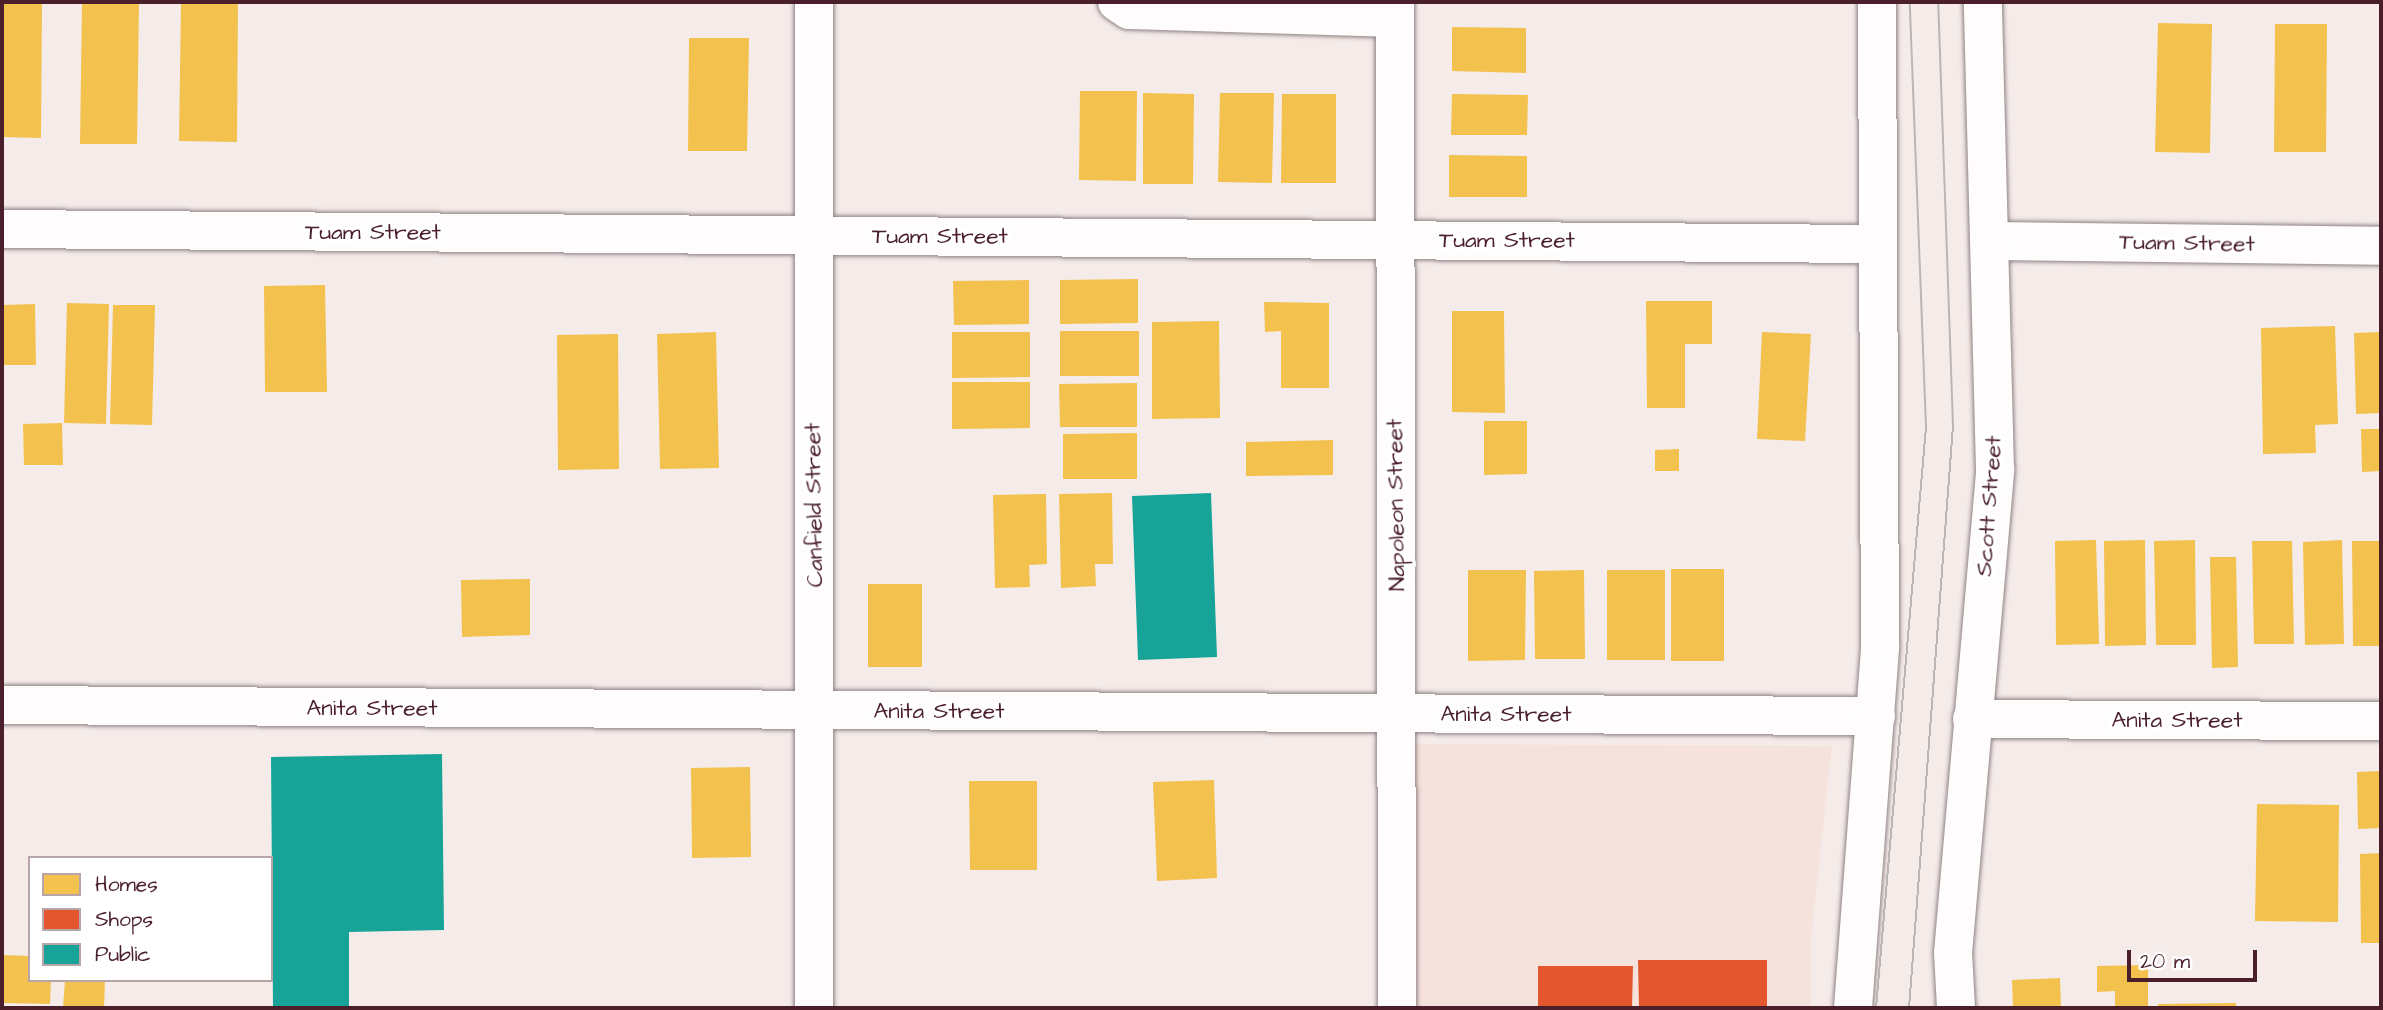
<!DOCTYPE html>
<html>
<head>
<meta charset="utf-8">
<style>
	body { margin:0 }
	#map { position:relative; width:2383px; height:1010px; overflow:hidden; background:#f5ecea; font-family:"Architects Daughter",sans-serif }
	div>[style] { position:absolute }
	.built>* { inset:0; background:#f6e2dd }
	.homes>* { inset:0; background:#f2c14e }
	.shops>* { inset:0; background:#e4572e }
	.public>* { inset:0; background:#17a398 }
	.roads { filter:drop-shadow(0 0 2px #8f8384) drop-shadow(0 0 2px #8f8384) }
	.minor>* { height:38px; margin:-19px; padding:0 19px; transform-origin:19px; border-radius:19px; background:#fefcfc }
	.major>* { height:38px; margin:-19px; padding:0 19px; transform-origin:19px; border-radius:19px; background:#fefcfc }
	.tram>* { height:2px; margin:-1px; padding:0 1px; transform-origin:1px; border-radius:1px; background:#bbb5b6 }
	span { translate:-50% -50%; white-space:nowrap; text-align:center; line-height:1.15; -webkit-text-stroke:7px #fff; paint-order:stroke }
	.street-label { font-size:23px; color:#4a1f2b }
	.frame { position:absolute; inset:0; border:4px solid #4a1f2b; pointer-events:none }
	.legend { position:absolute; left:28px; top:856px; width:245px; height:126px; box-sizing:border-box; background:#fff; border:2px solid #b7a5aa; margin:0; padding:9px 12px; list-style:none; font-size:21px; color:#4a1f2b }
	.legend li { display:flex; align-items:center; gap:14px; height:35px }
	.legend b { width:35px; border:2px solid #b7a5aa }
	.scale { position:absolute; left:2127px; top:950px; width:130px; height:32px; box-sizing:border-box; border:4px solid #4a1f2b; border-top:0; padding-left:9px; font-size:21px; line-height:24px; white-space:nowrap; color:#4a1f2b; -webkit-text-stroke:5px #fff; paint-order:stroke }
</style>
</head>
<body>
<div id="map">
	<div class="built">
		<div style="clip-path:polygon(1413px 744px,1832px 746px,1811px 939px,1811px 1008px,1417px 1008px)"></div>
	</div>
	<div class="homes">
		<div style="clip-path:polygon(2px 2px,42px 2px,41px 138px,2px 137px)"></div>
		<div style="clip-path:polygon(82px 2px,139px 2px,137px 144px,80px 144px)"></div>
		<div style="clip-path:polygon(181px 2px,238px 2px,237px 142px,179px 141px)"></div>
		<div style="clip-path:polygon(2158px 23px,2212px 24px,2210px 153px,2155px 152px)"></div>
		<div style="clip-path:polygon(2275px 24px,2327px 24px,2326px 152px,2274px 152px)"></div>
		<div style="clip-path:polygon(1452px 27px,1526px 28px,1526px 73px,1452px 71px)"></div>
		<div style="clip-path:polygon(689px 38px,749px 38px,747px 151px,688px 151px)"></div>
		<div style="clip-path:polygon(1080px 91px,1137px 91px,1136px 181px,1079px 180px)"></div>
		<div style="clip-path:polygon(1143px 93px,1194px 94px,1193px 184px,1143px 184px)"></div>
		<div style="clip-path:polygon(1220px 93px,1274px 93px,1272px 183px,1218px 182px)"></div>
		<div style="clip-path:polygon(1282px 94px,1336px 94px,1336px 183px,1281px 183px)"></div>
		<div style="clip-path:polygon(1452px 94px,1528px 95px,1527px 135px,1451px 135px)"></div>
		<div style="clip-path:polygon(1449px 155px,1527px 156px,1527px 197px,1449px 197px)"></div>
		<div style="clip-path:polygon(1138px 279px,1138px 323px,1060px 324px,1060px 280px)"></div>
		<div style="clip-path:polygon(1029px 280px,1029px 324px,954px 325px,953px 281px)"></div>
		<div style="clip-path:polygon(325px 285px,327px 392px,265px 392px,264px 286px)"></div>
		<div style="clip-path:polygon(1646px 301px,1712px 301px,1712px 344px,1685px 344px,1685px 408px,1647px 408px)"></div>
		<div style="clip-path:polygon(1264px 302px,1329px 303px,1329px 388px,1281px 388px,1281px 331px,1265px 332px)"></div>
		<div style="clip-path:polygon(67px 303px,109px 304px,106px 424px,64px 423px)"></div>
		<div style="clip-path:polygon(35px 304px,36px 365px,2px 365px,2px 305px)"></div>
		<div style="clip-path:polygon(113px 305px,155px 305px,152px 425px,110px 424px)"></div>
		<div style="clip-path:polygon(1452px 311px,1504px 311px,1505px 413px,1452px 412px)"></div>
		<div style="clip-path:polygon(1219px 321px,1220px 418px,1152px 419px,1152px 322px)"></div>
		<div style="clip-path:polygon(2335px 326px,2338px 424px,2315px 425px,2316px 453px,2263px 454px,2261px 328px)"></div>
		<div style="clip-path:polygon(1060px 331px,1139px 331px,1139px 376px,1060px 376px)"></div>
		<div style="clip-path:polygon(716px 332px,719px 468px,660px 469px,657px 334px)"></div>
		<div style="clip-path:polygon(952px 332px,1030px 332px,1030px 377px,952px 378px)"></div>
		<div style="clip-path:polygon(1762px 332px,1811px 334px,1805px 441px,1757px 439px)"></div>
		<div style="clip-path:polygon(2381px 332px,2381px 413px,2356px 414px,2354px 333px)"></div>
		<div style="clip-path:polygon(618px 334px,619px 469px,558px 470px,557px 335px)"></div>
		<div style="clip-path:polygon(952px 382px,1030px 382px,1030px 428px,952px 429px)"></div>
		<div style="clip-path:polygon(1137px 383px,1137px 427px,1060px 427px,1059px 384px)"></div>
		<div style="clip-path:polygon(1484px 421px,1527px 421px,1527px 474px,1484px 475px)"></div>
		<div style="clip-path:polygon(62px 423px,63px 465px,24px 465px,23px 424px)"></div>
		<div style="clip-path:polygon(2361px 429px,2381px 429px,2381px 471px,2362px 472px)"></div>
		<div style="clip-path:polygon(1137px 433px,1137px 479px,1063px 479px,1063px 434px)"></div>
		<div style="clip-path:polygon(1333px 440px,1333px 475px,1246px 476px,1246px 442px)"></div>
		<div style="clip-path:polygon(1679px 449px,1679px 471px,1655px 471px,1655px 450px)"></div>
		<div style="clip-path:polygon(1112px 493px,1113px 564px,1095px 564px,1096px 586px,1061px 588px,1059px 494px)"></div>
		<div style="clip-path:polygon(1046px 494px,1047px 564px,1029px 565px,1030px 587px,995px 588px,993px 495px)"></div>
		<div style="clip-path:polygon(2096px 540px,2099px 644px,2056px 645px,2055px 541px)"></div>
		<div style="clip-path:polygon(2145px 540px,2146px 645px,2105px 646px,2104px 541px)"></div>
		<div style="clip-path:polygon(2195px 540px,2196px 645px,2156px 645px,2154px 541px)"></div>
		<div style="clip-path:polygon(2342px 540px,2344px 644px,2305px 645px,2303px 542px)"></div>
		<div style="clip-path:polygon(2252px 541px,2292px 541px,2294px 644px,2254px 644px)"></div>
		<div style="clip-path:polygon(2352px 541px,2381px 541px,2381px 646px,2353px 646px)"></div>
		<div style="clip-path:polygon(2210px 557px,2236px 557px,2238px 667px,2212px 668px)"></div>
		<div style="clip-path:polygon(1671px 569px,1724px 569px,1724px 661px,1671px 661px)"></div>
		<div style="clip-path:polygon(1468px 570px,1526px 570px,1525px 660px,1468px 661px)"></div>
		<div style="clip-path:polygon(1584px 570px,1585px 659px,1535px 659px,1534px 571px)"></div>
		<div style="clip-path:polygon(1607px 570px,1665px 570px,1665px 660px,1607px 660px)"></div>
		<div style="clip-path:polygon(530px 579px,530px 635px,462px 637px,461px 580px)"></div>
		<div style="clip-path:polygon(868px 584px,922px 584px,922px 667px,868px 667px)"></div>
		<div style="clip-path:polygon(750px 767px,751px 857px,692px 858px,691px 768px)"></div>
		<div style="clip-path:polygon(2381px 771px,2381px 828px,2358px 829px,2357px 772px)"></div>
		<div style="clip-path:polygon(1214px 780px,1217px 878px,1157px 881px,1153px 782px)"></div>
		<div style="clip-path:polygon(969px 781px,1037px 781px,1037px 870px,970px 870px)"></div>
		<div style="clip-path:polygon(2257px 804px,2339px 805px,2338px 922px,2255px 921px)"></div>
		<div style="clip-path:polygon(2381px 853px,2381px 943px,2361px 943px,2360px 854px)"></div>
		<div style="clip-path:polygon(2px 955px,30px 956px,30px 980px,51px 980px,50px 1004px,2px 1003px)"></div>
		<div style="clip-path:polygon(2148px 965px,2148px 1008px,2115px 1008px,2115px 991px,2097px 992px,2097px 966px)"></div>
		<div style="clip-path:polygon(2060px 978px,2061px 1008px,2013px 1008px,2012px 980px)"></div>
		<div style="clip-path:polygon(65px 980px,105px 980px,104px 1008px,63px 1008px)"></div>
		<div style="clip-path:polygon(2236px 1003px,2236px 1008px,2158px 1008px,2158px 1004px)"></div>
	</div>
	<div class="shops">
		<div style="clip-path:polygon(1638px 960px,1767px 960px,1767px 1008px,1639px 1008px)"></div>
		<div style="clip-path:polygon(1538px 966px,1633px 966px,1632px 1008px,1538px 1008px)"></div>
	</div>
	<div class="public">
		<div style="clip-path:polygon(1211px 493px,1217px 657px,1138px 660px,1132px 496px)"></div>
		<div style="clip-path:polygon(442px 754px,444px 930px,349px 932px,349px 1008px,273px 1008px,271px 757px)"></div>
	</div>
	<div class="roads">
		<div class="minor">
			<div style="left:1117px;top:2px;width:14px;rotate:34deg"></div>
			<div style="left:1129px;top:10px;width:266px;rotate:1.7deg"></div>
			<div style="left:1395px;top:2px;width:1006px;rotate:89.89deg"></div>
			<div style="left:2px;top:229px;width:1876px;rotate:0.46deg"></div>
			<div style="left:1993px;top:241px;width:388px;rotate:0.7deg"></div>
			<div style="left:2px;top:705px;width:1874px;rotate:0.34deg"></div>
			<div style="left:1972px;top:719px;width:409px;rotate:0.3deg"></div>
			<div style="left:814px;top:1008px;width:1006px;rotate:-90deg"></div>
		</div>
		<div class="major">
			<div style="left:1853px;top:1008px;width:362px;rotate:-85.7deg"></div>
			<div style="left:1880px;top:647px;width:645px;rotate:-90.27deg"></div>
			<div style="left:1956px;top:1008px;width:55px;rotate:-93.1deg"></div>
			<div style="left:1953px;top:953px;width:486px;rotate:-85deg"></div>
			<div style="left:1995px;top:469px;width:467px;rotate:-91.5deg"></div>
		</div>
	</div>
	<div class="tram">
		<div style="left:1876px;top:1008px;width:583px;rotate:-85.08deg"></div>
		<div style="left:1926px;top:427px;width:425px;rotate:-92.2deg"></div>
		<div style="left:1909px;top:1008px;width:584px;rotate:-85.68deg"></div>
		<div style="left:1953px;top:426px;width:424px;rotate:-92deg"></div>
	</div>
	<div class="street-label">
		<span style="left:373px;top:232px">Tuam Street</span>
		<span style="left:940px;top:236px">Tuam Street</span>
		<span style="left:1507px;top:240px">Tuam Street</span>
		<span style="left:2187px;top:243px;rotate:1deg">Tuam Street</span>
		<span style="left:814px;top:505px;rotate:-91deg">Canfield Street</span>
		<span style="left:1396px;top:505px;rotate:-91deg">Napoleon Street</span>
		<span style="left:1989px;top:506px;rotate:-86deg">Scott Street</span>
		<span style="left:372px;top:708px">Anita Street</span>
		<span style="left:939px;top:711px">Anita Street</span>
		<span style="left:1506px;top:714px">Anita Street</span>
		<span style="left:2177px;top:720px">Anita Street</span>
	</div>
	<div class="frame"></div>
	<ul class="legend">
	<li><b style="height:19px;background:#f2c14e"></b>Homes</li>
	<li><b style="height:19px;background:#e4572e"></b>Shops</li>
	<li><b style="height:19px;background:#17a398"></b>Public</li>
	</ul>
	<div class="scale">20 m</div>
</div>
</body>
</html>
